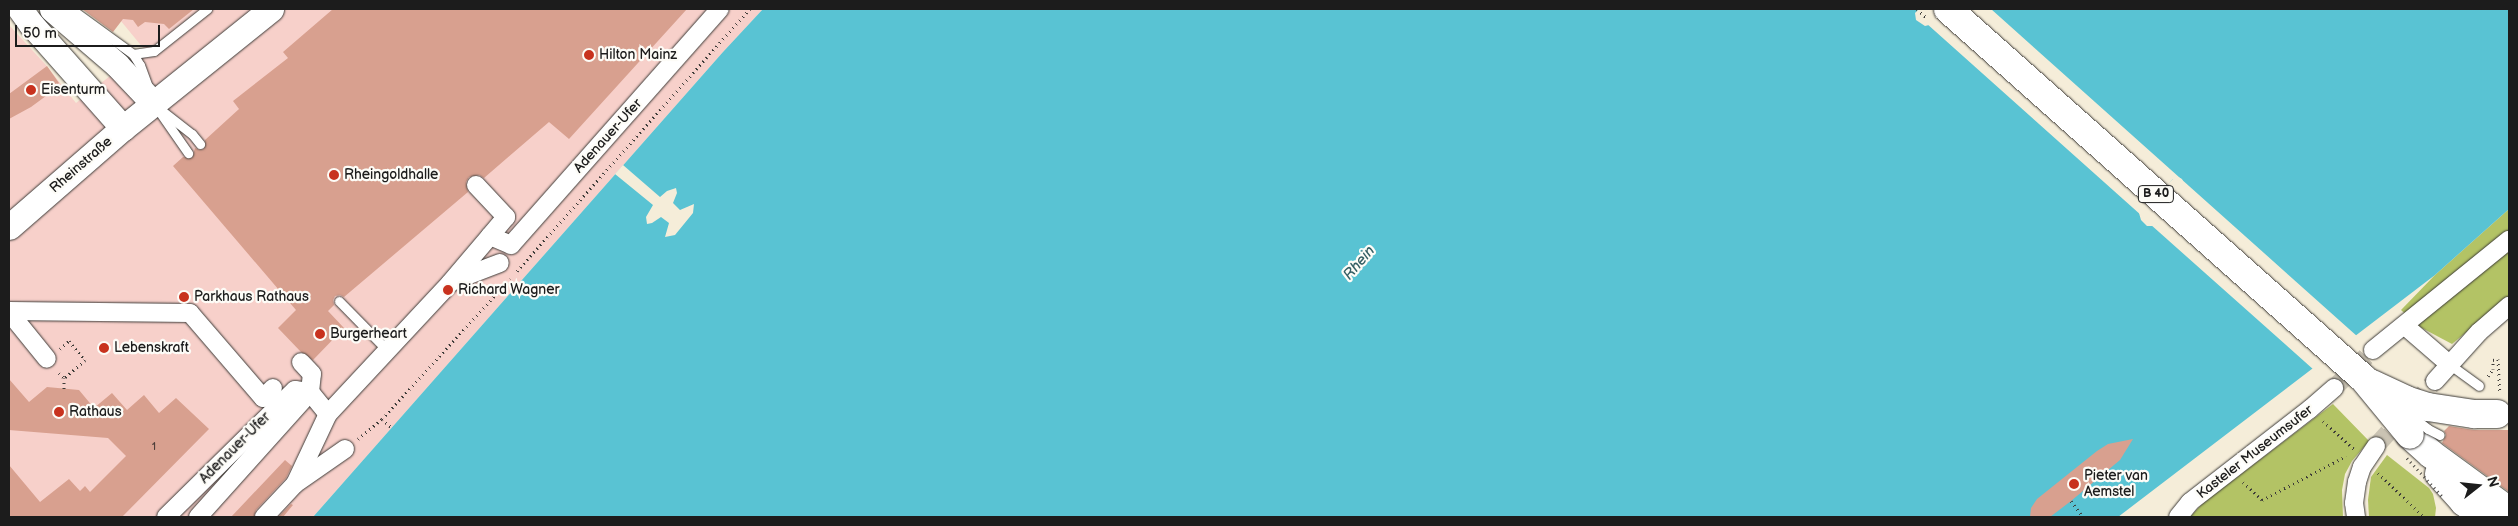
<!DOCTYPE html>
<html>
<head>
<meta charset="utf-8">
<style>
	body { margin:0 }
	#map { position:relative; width:2518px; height:526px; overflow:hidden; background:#f5edd9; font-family:"Balsamiq Sans",sans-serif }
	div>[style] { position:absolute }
	.built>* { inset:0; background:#f7d0ca }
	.green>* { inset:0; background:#b3c365 }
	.water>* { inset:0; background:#59c3d3 }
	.pier>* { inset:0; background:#f5edd9 }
	.building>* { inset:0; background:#d8a08f }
	.street-tunnel>* { height:18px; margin-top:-9px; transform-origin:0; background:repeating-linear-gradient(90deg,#cac3b3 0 18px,transparent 0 27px) }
	.path>* { height:3px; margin-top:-1.5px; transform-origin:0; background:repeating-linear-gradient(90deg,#3d3b38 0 1px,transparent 0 5px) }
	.roads { filter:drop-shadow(0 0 1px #3d3b38) drop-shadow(0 0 1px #3d3b38) }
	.lane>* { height:9px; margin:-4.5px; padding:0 4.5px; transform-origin:4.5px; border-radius:4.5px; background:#fff }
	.street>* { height:18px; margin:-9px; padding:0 9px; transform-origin:9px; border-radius:9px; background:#fff }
	.secondary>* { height:25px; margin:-12.5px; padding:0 12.5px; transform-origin:12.5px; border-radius:12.5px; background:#fff }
	.primary>* { height:28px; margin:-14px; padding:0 14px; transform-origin:14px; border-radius:14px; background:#fff }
	.path-bridge>* { height:3px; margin-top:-1.5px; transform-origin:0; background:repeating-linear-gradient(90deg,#3d3b38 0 1px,transparent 0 5px) }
	.bridges { filter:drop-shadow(0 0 1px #3d3b38) drop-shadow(0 0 1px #3d3b38) }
	.lane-bridge>* { height:9px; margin:-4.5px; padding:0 4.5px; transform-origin:4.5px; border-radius:4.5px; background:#fff }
	.primary-bridge>* { height:28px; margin:-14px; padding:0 14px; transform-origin:14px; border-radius:14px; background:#fff }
	.dots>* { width:14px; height:14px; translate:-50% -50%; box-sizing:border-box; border:2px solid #fdfcf7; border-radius:50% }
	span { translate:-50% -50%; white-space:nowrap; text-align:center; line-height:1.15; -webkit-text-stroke:4.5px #fdfcf7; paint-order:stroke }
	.number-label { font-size:11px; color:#4b3d39 }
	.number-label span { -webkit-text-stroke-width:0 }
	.shield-label span { padding:1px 4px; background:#fdfcf7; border:1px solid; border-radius:4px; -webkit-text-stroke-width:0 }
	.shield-label { font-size:12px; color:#1c1c1c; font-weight:700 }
	.poi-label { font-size:14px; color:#1c1c1c }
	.left { translate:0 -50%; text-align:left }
	.street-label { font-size:14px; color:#1c1c1c }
	.water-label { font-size:15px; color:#345f65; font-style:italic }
	.frame { position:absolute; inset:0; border:10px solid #1c1c1c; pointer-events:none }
	.north { position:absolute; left:2453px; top:461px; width:50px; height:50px; -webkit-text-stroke:4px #fdfcf7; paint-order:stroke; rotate:74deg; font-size:14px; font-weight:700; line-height:20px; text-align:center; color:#1c1c1c }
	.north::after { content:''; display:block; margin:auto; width:18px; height:22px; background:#1c1c1c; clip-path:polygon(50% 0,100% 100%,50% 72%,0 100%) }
	.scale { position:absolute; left:15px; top:25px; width:145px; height:22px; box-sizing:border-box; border:2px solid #1c1c1c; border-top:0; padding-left:6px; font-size:15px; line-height:18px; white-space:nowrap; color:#1c1c1c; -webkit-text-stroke:4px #fdfcf7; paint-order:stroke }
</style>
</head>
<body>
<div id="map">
	<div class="built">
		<div style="clip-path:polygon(111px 9px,763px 9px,723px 52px,313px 517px,9px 517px,9px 25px,45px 64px,76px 103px,144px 49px)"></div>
	</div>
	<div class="green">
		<div style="clip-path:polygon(2509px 209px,2509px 297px,2452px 344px,2420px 327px,2401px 310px,2435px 275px)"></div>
		<div style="clip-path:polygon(2333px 404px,2369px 441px,2352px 461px,2345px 474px,2342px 490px,2343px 517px,2190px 517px,2203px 503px)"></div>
		<div style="clip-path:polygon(2387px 455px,2429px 488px,2433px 494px,2436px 508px,2435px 517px,2369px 517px,2368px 500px,2371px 477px)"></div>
	</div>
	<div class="water">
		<div style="clip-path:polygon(evenodd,763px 9px,1919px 9px,1915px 13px,1916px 20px,1925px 26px,1929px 25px,1944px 9px,2509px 9px,2509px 209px,2435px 275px,2118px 517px,313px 517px,723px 52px,763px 9px,2176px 176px,2182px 179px,2186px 189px,2153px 226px,2147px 226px,2141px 220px,2139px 213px,2176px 176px)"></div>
	</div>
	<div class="pier">
		<div style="clip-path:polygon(1941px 9px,1991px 9px,2358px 337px,2314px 370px,2150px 224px,2184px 188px,2181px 181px,2173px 179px,2142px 214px,2142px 216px,1926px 23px)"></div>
		<div style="clip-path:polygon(623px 165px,660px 197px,667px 191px,676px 188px,677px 193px,673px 203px,680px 210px,694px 204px,693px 213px,675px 235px,665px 237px,669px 223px,661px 217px,652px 223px,647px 224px,646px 217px,653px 205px,615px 174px)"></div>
	</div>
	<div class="building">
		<div style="clip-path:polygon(82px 9px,194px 9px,169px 29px,164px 24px,145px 22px,138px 27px,133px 20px,123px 19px,113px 32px)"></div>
		<div style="clip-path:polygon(333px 9px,687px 9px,569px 139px,549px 122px,484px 178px,479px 175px,469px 177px,466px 182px,468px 192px,344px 297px,340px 295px,335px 296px,333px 300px,334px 305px,328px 311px,344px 328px,313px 360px,301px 352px,278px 328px,296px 310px,173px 166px,183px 157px,192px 158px,195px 148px,200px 150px,204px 149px,205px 140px,239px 109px,233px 101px,288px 58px,283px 52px)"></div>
		<div style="clip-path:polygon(47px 66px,59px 83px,48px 90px,50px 93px,31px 107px,9px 119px,9px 94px)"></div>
		<div style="clip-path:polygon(9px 379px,29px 402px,47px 387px,79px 390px,94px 408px,112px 393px,127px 410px,144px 395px,159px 413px,176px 398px,209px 429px,122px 517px,9px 517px,9px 465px,40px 502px,69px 479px,80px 491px,85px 486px,90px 492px,126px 456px,108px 438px,9px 430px)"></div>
		<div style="clip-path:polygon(2449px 426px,2474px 430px,2509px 430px,2509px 492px,2442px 443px,2446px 435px,2444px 431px)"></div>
		<div style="clip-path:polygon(2133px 439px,2120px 460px,2071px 501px,2050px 517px,2030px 517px,2031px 508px,2037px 499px,2097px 451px,2108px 444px)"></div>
		<div style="clip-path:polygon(285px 460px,292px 466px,286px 478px,256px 510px,254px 517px,231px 517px)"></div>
		<div style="clip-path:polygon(291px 504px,293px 505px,283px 517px,278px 517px)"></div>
	</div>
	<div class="street-tunnel">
		<div style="left:2334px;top:388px;width:54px;rotate:-44.3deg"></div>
		<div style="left:2376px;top:446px;width:88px;rotate:-47.8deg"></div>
	</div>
	<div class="path">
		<div style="left:517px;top:271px;width:351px;rotate:-48.4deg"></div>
		<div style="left:60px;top:349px;width:12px;rotate:-42deg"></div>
		<div style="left:69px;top:341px;width:25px;rotate:50deg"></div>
		<div style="left:85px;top:360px;width:28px;rotate:139deg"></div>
		<div style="left:59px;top:373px;width:7px;rotate:45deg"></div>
		<div style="left:64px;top:378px;width:11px;rotate:90deg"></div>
		<div style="left:2488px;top:376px;width:9px;rotate:-54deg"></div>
		<div style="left:2493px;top:369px;width:9px;rotate:-90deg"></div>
		<div style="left:2493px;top:360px;width:5px;rotate:-11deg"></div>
		<div style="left:2498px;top:359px;width:33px;rotate:87deg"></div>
		<div style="left:382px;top:419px;width:13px;rotate:42deg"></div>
		<div style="left:2323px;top:421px;width:42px;rotate:42.1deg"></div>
		<div style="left:358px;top:439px;width:31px;rotate:-40deg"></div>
		<div style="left:382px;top:419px;width:190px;rotate:-47.6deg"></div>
		<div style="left:2378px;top:473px;width:64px;rotate:43.7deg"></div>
		<div style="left:2243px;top:482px;width:26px;rotate:43deg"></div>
		<div style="left:2262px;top:500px;width:95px;rotate:-27.6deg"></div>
		<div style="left:2071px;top:501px;width:20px;rotate:53deg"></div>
	</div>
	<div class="roads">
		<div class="lane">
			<div style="left:71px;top:9px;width:77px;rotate:36deg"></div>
			<div style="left:133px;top:54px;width:13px;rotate:58deg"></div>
			<div style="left:140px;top:65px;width:23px;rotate:70deg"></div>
			<div style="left:133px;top:54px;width:21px;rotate:-8deg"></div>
			<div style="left:154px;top:51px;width:68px;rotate:-38.4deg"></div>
			<div style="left:154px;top:104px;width:60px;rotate:55.2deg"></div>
			<div style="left:161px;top:110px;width:39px;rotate:38deg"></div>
			<div style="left:192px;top:134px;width:13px;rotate:51deg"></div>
			<div style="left:339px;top:301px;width:69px;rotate:45.6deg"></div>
			<div style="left:2449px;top:364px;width:37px;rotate:36deg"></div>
		</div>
		<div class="street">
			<div style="left:476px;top:185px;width:44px;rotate:46.8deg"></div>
			<div style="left:506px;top:217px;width:25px;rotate:130deg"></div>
			<div style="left:453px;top:281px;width:50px;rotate:-21deg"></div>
			<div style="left:9px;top:311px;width:181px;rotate:0.6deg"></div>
			<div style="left:190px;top:313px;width:112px;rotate:49.3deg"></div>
			<div style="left:263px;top:398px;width:14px;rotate:-45deg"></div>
			<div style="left:9px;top:312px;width:60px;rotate:51deg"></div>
			<div style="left:2405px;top:326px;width:58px;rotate:40.8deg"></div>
			<div style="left:2373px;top:350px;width:175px;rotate:-39deg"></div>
			<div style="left:2435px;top:381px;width:66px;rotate:-48.1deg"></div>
			<div style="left:2479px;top:332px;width:40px;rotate:-41deg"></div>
			<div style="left:295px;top:484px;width:77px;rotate:-64.8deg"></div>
			<div style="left:328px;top:414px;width:179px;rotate:-47deg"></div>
			<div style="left:450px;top:283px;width:62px;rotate:-49.6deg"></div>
			<div style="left:490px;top:236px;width:23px;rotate:23deg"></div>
			<div style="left:511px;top:245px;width:315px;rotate:-48.5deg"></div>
			<div style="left:166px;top:517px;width:181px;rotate:-44.6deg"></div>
			<div style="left:295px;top:390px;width:15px;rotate:8deg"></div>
			<div style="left:310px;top:392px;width:28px;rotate:51deg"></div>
			<div style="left:198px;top:517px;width:168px;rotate:-48.1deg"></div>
			<div style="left:310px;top:392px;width:18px;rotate:-84deg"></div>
			<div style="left:312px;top:374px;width:16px;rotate:-133deg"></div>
			<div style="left:264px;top:517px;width:45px;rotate:-46.8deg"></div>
			<div style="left:295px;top:484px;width:61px;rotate:-35deg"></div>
			<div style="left:2178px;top:517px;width:19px;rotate:-51deg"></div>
			<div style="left:2190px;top:502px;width:152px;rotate:-37.8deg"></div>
			<div style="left:2310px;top:409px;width:32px;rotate:-41deg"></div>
			<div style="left:2356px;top:517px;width:14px;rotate:-98deg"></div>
			<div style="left:2354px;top:503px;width:21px;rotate:-82deg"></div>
			<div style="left:2357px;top:482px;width:16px;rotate:-72deg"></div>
			<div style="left:2362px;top:467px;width:25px;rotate:-56deg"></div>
		</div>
		<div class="secondary">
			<div style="left:20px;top:9px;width:19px;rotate:54deg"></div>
			<div style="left:31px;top:24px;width:139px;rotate:48.5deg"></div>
			<div style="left:52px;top:9px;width:86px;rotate:40.7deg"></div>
			<div style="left:117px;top:65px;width:52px;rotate:46.5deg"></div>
			<div style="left:9px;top:227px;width:151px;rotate:-41deg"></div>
			<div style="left:123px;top:128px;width:190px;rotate:-38.8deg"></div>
		</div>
		<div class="primary">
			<div style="left:2410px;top:435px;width:28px;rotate:42deg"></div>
			<div style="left:2431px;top:454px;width:97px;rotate:36.2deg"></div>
			<div style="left:2439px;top:474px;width:38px;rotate:48deg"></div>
			<div style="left:2464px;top:502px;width:26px;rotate:36deg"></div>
		</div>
	</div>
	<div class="path-bridge">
		<div style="left:1917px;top:9px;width:12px;rotate:42deg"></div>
		<div style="left:2407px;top:458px;width:52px;rotate:47.4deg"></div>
	</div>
	<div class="bridges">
		<div class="lane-bridge">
			<div style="left:2405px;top:411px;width:29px;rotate:38deg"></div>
			<div style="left:2428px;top:429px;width:13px;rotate:27deg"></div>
		</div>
		<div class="primary-bridge">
			<div style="left:1948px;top:9px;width:557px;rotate:41.65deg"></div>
			<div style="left:2364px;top:379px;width:72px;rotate:50.6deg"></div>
			<div style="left:2372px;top:384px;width:38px;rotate:25deg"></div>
			<div style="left:2406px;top:400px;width:23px;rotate:18deg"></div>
			<div style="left:2428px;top:407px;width:47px;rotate:8.7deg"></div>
			<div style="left:2474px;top:414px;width:23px"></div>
		</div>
	</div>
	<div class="dots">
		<div style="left:589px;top:55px;background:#c8321e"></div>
		<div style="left:31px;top:90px;background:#c8321e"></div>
		<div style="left:334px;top:175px;background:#c8321e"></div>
		<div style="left:448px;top:290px;background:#c8321e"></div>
		<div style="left:184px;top:297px;background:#c8321e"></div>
		<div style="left:320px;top:334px;background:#c8321e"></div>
		<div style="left:104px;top:348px;background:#c8321e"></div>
		<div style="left:59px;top:412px;background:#c8321e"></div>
		<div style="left:2074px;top:484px;background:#c8321e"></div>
	</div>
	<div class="number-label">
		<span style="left:154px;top:447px">1</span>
	</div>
	<div class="shield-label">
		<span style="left:2156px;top:194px">B 40</span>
	</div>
	<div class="poi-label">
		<span class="left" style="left:599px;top:55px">Hilton Mainz</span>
		<span class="left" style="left:41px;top:90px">Eisenturm</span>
		<span class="left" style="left:344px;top:175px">Rheingoldhalle</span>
		<span class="left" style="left:458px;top:290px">Richard Wagner</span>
		<span class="left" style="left:194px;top:297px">Parkhaus Rathaus</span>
		<span class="left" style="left:330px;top:334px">Burgerheart</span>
		<span class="left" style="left:114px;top:348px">Lebenskraft</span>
		<span class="left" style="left:69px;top:412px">Rathaus</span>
		<span class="left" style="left:2084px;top:484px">Pieter van<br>Aemstel</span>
	</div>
	<div class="street-label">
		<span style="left:608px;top:136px;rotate:-48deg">Adenauer-Ufer</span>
		<span style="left:81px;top:165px;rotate:-41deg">Rheinstraße</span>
		<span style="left:235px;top:448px;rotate:-45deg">Adenauer-Ufer</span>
		<span style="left:2255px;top:452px;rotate:-38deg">Kasteler Museumsufer</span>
	</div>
	<div class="water-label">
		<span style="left:1359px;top:263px;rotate:-49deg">Rhein</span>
	</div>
	<div class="frame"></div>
	<div class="north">N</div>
	<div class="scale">50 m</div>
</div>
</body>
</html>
